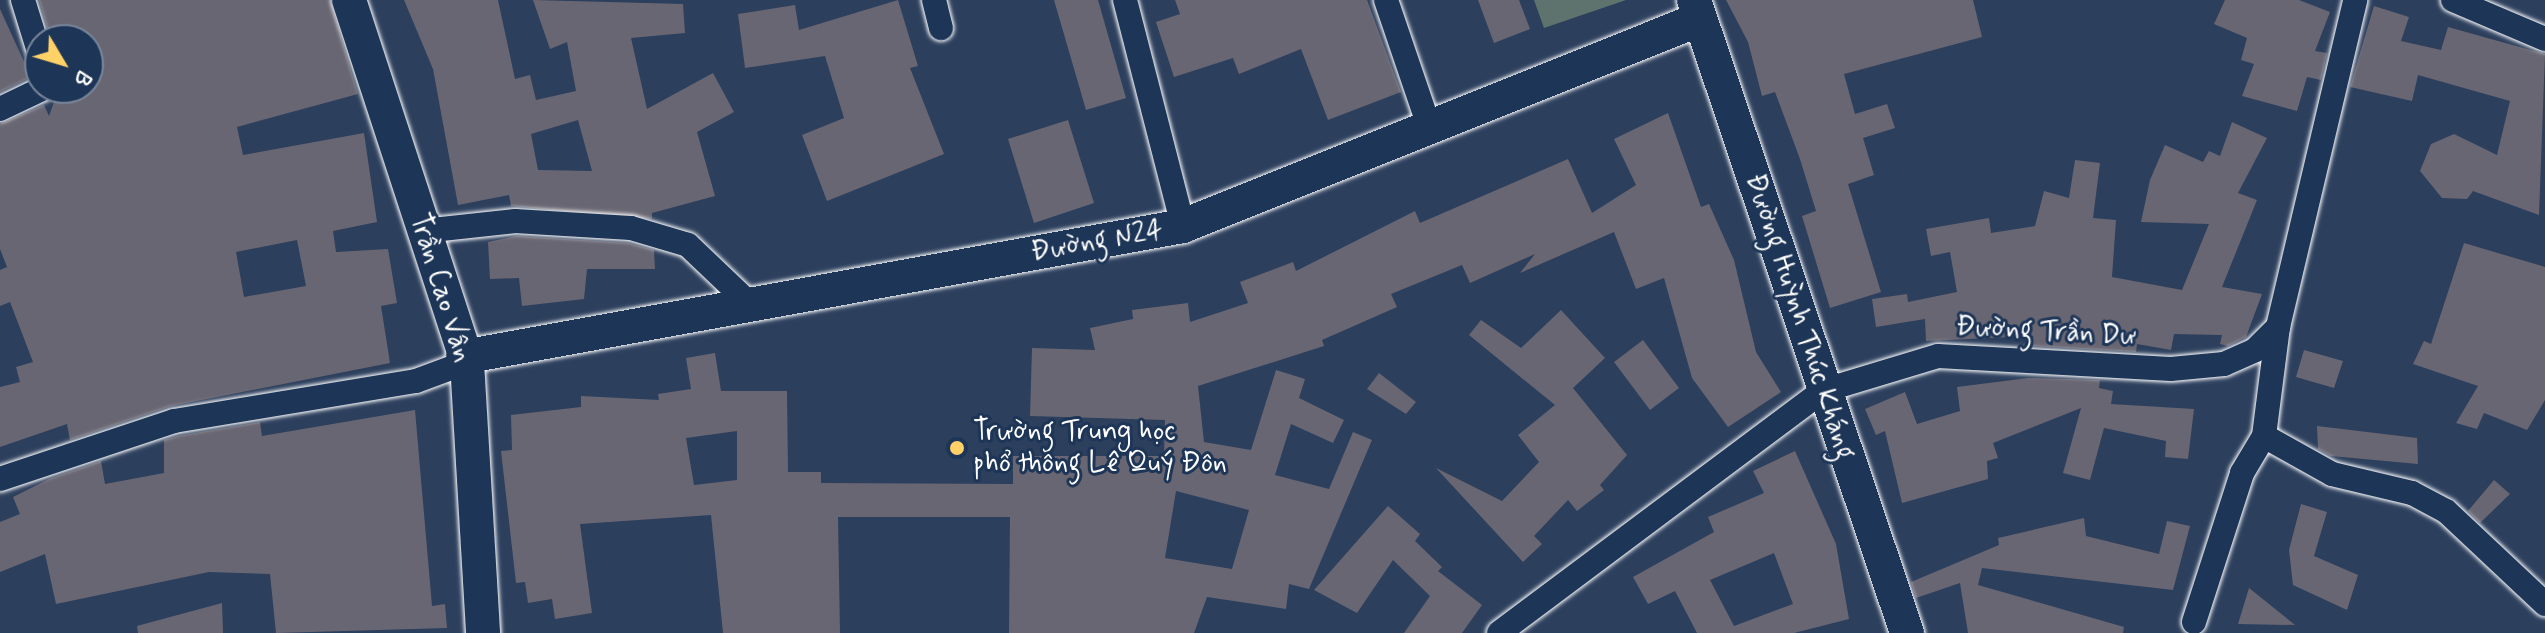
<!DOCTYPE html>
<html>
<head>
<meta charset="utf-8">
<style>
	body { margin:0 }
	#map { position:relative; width:2545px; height:633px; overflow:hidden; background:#2c3f5d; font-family:Mynerve,sans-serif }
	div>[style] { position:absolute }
	.green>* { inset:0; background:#5f736e }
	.building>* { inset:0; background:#696673 }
	.roads { filter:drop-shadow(0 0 2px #fff) drop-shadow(0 0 2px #fff) }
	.street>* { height:24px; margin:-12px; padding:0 12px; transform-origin:12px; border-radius:12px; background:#1d3557 }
	.secondary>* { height:34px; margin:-17px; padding:0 17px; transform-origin:17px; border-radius:17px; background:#1d3557 }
	.dots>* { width:22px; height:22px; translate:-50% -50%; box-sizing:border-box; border:4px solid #1d3557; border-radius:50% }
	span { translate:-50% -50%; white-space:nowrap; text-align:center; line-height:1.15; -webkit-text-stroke:6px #1d3557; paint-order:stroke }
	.street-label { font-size:28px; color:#fff }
	.poi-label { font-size:28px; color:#fff }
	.left { translate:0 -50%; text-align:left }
	.north { position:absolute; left:24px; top:24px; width:80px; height:80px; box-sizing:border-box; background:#1d3557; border:2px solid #77869a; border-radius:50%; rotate:128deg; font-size:22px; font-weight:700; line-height:32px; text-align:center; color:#fff }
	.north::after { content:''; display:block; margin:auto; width:28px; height:36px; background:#ffd166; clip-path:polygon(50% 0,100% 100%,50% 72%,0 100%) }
</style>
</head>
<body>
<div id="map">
	<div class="green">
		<div style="clip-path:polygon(1534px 0,1626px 0,1544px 28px)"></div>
	</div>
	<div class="building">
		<div style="clip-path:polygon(evenodd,39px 0,330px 0,358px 94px,237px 127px,243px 155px,364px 133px,377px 222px,333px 231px,336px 252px,388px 249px,397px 303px,381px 306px,390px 363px,171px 406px,70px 440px,67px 424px,0 447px,0 387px,20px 382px,16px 367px,33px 362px,10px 302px,0 306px,0 270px,7px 267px,0 249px,0 124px,44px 105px,49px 116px,59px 88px,88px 88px,88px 40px,51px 40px,39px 0,297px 240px,306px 286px,244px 297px,236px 252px,297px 240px)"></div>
		<div style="clip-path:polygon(evenodd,404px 0,498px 0,515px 79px,530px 75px,536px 100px,576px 91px,567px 42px,550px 49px,533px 0,683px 4px,685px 33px,631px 38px,647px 109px,713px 73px,734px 112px,697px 132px,715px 196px,652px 213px,652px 219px,511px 206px,509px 195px,458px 205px,433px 69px,404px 0,578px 120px,592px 171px,538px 170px,531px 134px,578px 120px)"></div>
		<div style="clip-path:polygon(898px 0,918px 66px,910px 68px,944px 154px,827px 201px,802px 135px,844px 118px,825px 56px,745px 68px,738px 14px,795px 5px,799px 30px)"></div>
		<div style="clip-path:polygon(1054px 0,1098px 0,1126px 98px,1086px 110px)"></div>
		<div style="clip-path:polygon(1175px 0,1367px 0,1401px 92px,1328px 120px,1301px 49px,1239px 74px,1233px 58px,1174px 77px,1156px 22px,1180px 14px)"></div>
		<div style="clip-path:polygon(1478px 0,1519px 0,1530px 29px,1494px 43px)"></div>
		<div style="clip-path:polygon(1726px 0,1973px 0,1982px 37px,1844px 74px,1855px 114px,1887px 104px,1895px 128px,1863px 138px,1874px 175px,1848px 184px,1881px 292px,1830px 308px,1802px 216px,1816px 211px,1800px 159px,1775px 92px,1762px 96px,1748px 42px)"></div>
		<div style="clip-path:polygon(2225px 0,2299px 0,2330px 12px,2315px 51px,2327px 53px,2321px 80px,2307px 77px,2297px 111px,2242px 96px,2254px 64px,2241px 60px,2247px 38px,2214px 24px)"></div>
		<div style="clip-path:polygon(2374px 6px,2409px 17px,2401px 41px,2441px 50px,2448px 27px,2545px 54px,2539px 215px,2473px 191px,2467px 199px,2442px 198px,2420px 171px,2431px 144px,2454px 134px,2497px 155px,2510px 101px,2418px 75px,2412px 101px,2350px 87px)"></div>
		<div style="clip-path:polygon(0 9px,31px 77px,0 92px)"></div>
		<div style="clip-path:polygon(evenodd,1668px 113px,1701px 207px,1709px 204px,1734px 260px,1756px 352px,1781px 392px,1728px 427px,1692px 378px,1664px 278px,1636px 289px,1614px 232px,1520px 273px,1535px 254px,1470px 283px,1462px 265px,1391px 294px,1397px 307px,1322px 340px,1324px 346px,1198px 386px,1204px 442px,1251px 450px,1276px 370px,1305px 379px,1299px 398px,1344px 420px,1333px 443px,1291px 424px,1275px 475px,1329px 489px,1353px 432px,1372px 440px,1309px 589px,1289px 584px,1286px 609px,1207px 597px,1194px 633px,1009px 633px,1010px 517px,838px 517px,840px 633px,723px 633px,711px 515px,580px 524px,592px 613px,555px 619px,552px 599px,528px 603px,525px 582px,516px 583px,501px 451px,512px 450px,511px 415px,581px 407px,581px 396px,659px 400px,658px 394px,691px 389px,686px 358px,715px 353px,721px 391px,787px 391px,788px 472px,821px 472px,821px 483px,1013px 484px,1013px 456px,1164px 456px,1165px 420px,1030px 416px,1032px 348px,1095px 350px,1090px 328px,1133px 319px,1132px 310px,1188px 303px,1190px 322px,1248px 303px,1240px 282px,1293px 262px,1296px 271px,1415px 211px,1420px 223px,1568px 159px,1592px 213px,1636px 185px,1614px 139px,1668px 113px,737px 431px,737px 480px,694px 485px,686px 438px,737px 431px,1668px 113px,1176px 491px,1249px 510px,1232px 569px,1165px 558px,1176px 491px)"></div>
		<div style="clip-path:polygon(1068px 120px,1094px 203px,1034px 223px,1008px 139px)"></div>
		<div style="clip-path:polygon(2232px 122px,2267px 138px,2238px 193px,2257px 200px,2222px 287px,2262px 294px,2246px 337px,2228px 346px,2220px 344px,2222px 335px,2174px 334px,2171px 350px,2137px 344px,2136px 352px,2032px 346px,2033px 336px,1926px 341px,1925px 319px,1876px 327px,1872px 299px,1907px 294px,1908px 302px,1957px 292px,1950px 252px,1931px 256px,1926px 229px,1989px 218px,1991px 233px,2035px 226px,2044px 191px,2069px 198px,2075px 160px,2100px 163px,2093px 218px,2116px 220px,2112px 277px,2182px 290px,2209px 224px,2141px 222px,2150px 180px,2165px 145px,2203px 162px,2209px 151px,2220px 156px)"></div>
		<div style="clip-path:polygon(517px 236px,628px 243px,654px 250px,655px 269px,587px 269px,584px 299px,522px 306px,519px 278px,490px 279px,488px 242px)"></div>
		<div style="clip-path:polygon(2464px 243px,2545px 267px,2545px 400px,2527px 430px,2484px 413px,2477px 429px,2456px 423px,2478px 386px,2413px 364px,2424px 341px,2431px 344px)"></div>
		<div style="clip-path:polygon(1561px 310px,1605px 358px,1573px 388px,1627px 455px,1600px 485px,1604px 490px,1577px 511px,1568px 500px,1534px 536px,1542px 544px,1523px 562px,1436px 468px,1502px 501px,1539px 462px,1518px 435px,1555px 405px,1469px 335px,1481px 320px,1521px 348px)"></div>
		<div style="clip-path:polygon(1643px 340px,1679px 388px,1650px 410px,1614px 362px)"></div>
		<div style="clip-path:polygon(2304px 350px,2343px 361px,2334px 388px,2296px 377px)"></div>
		<div style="clip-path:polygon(1379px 373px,1416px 402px,1406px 414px,1367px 389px)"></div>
		<div style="clip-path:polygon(2028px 378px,2100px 380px,2099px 388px,2113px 391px,2111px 404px,2194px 409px,2188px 459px,2165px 457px,2166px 441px,2104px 428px,2090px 480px,2063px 473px,2081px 408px,1993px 443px,1998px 458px,1987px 461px,1988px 479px,1902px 503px,1885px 431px,1876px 435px,1865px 409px,1905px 392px,1917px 424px,1960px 411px,1957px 387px)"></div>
		<div style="clip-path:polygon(415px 410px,432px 606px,445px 604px,447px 628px,276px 633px,270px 574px,209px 572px,56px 604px,45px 554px,0 572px,0 522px,20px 514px,13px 497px,49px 479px,101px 461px,105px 484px,164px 473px,164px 440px,178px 436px,260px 422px,262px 436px)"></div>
		<div style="clip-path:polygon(2317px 426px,2417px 438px,2418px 464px,2331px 456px,2318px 449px)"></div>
		<div style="clip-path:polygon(evenodd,1795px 451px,1836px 544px,1849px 619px,1794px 633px,1697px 633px,1675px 591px,1648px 604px,1633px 577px,1714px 532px,1708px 517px,1764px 493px,1753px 471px,1795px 451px,1774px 553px,1793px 604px,1734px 626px,1710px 580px,1774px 553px)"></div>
		<div style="clip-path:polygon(2494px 480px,2510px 494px,2480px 523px,2468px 511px)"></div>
		<div style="clip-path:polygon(2301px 504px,2327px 512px,2314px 556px,2358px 575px,2347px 610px,2293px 585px,2289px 550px)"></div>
		<div style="clip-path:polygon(1388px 506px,1420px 534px,1415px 541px,1442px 567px,1438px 571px,1482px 605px,1462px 633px,1404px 633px,1430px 596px,1393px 560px,1357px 613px,1314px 590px)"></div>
		<div style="clip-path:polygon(2084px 518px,2086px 536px,2159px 554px,2167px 521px,2190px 526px,2173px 590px,1982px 568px,1978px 585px,2124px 627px,2123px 633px,1968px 633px,1960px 583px,1916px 598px,1911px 582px,1999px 545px,1998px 538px)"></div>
		<div style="clip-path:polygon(2249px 588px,2295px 625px,2238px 624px)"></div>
		<div style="clip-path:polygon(222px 603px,223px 633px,138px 633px,137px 626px)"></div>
	</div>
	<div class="roads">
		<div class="street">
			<div style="left:23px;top:0;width:58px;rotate:72.8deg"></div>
			<div style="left:934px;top:0;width:29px;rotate:76deg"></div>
			<div style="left:1125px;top:0;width:233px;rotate:75.6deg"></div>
			<div style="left:1386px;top:0;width:139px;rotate:71.2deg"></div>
			<div style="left:2453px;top:0;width:100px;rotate:23deg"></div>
			<div style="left:0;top:109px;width:49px;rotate:-25.5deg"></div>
			<div style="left:423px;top:231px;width:93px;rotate:-6.2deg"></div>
			<div style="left:515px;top:221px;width:116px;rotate:3.5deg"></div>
			<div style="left:631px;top:228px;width:59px;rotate:16.6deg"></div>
			<div style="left:688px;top:245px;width:87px;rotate:43.6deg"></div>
			<div style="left:2264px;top:436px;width:78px;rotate:29.2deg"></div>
			<div style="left:2332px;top:474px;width:82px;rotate:13.4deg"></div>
			<div style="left:2412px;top:493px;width:38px;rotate:28deg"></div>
			<div style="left:2446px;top:511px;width:136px;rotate:43.2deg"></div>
			<div style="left:0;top:479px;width:183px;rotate:-18.4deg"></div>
			<div style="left:174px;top:421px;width:245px;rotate:-9.4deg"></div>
			<div style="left:416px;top:381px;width:54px;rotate:-20.4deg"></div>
			<div style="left:2194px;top:622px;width:157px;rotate:-72.1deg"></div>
			<div style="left:2242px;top:473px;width:43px;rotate:-59.3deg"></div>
			<div style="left:2264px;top:436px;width:110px;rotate:-82.7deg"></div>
			<div style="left:1499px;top:633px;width:404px;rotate:-36.8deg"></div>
			<div style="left:1822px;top:391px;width:121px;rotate:-16.8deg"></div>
			<div style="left:1938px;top:356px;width:233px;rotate:3.2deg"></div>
			<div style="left:2171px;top:369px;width:53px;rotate:-5.4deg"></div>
			<div style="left:2224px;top:364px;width:34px;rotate:-24deg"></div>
			<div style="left:2255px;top:350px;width:33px;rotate:-45deg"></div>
			<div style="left:2278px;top:327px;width:336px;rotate:-76.7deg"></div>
		</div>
		<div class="secondary">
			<div style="left:349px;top:0;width:381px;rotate:71.9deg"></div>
			<div style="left:467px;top:362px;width:271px;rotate:86.6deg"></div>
			<div style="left:1694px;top:0;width:668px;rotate:71.4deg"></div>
			<div style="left:463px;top:357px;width:732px;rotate:-10.31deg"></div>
			<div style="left:1183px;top:226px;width:557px;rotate:-21.82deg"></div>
		</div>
	</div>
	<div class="dots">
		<div style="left:957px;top:448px;background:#ffd166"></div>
	</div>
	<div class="street-label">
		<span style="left:1097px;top:242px;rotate:-10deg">Đường N24</span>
		<span style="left:440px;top:288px;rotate:73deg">Trần Cao Vân</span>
		<span style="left:1799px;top:317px;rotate:72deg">Đường Huỳnh Thúc Kháng</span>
		<span style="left:2046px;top:332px;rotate:3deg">Đường Trần Dư</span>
	</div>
	<div class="poi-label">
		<span class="left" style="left:973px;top:448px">Trường Trung học<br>phổ thông Lê Quý Đôn</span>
	</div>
	<div class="north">B</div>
</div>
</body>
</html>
